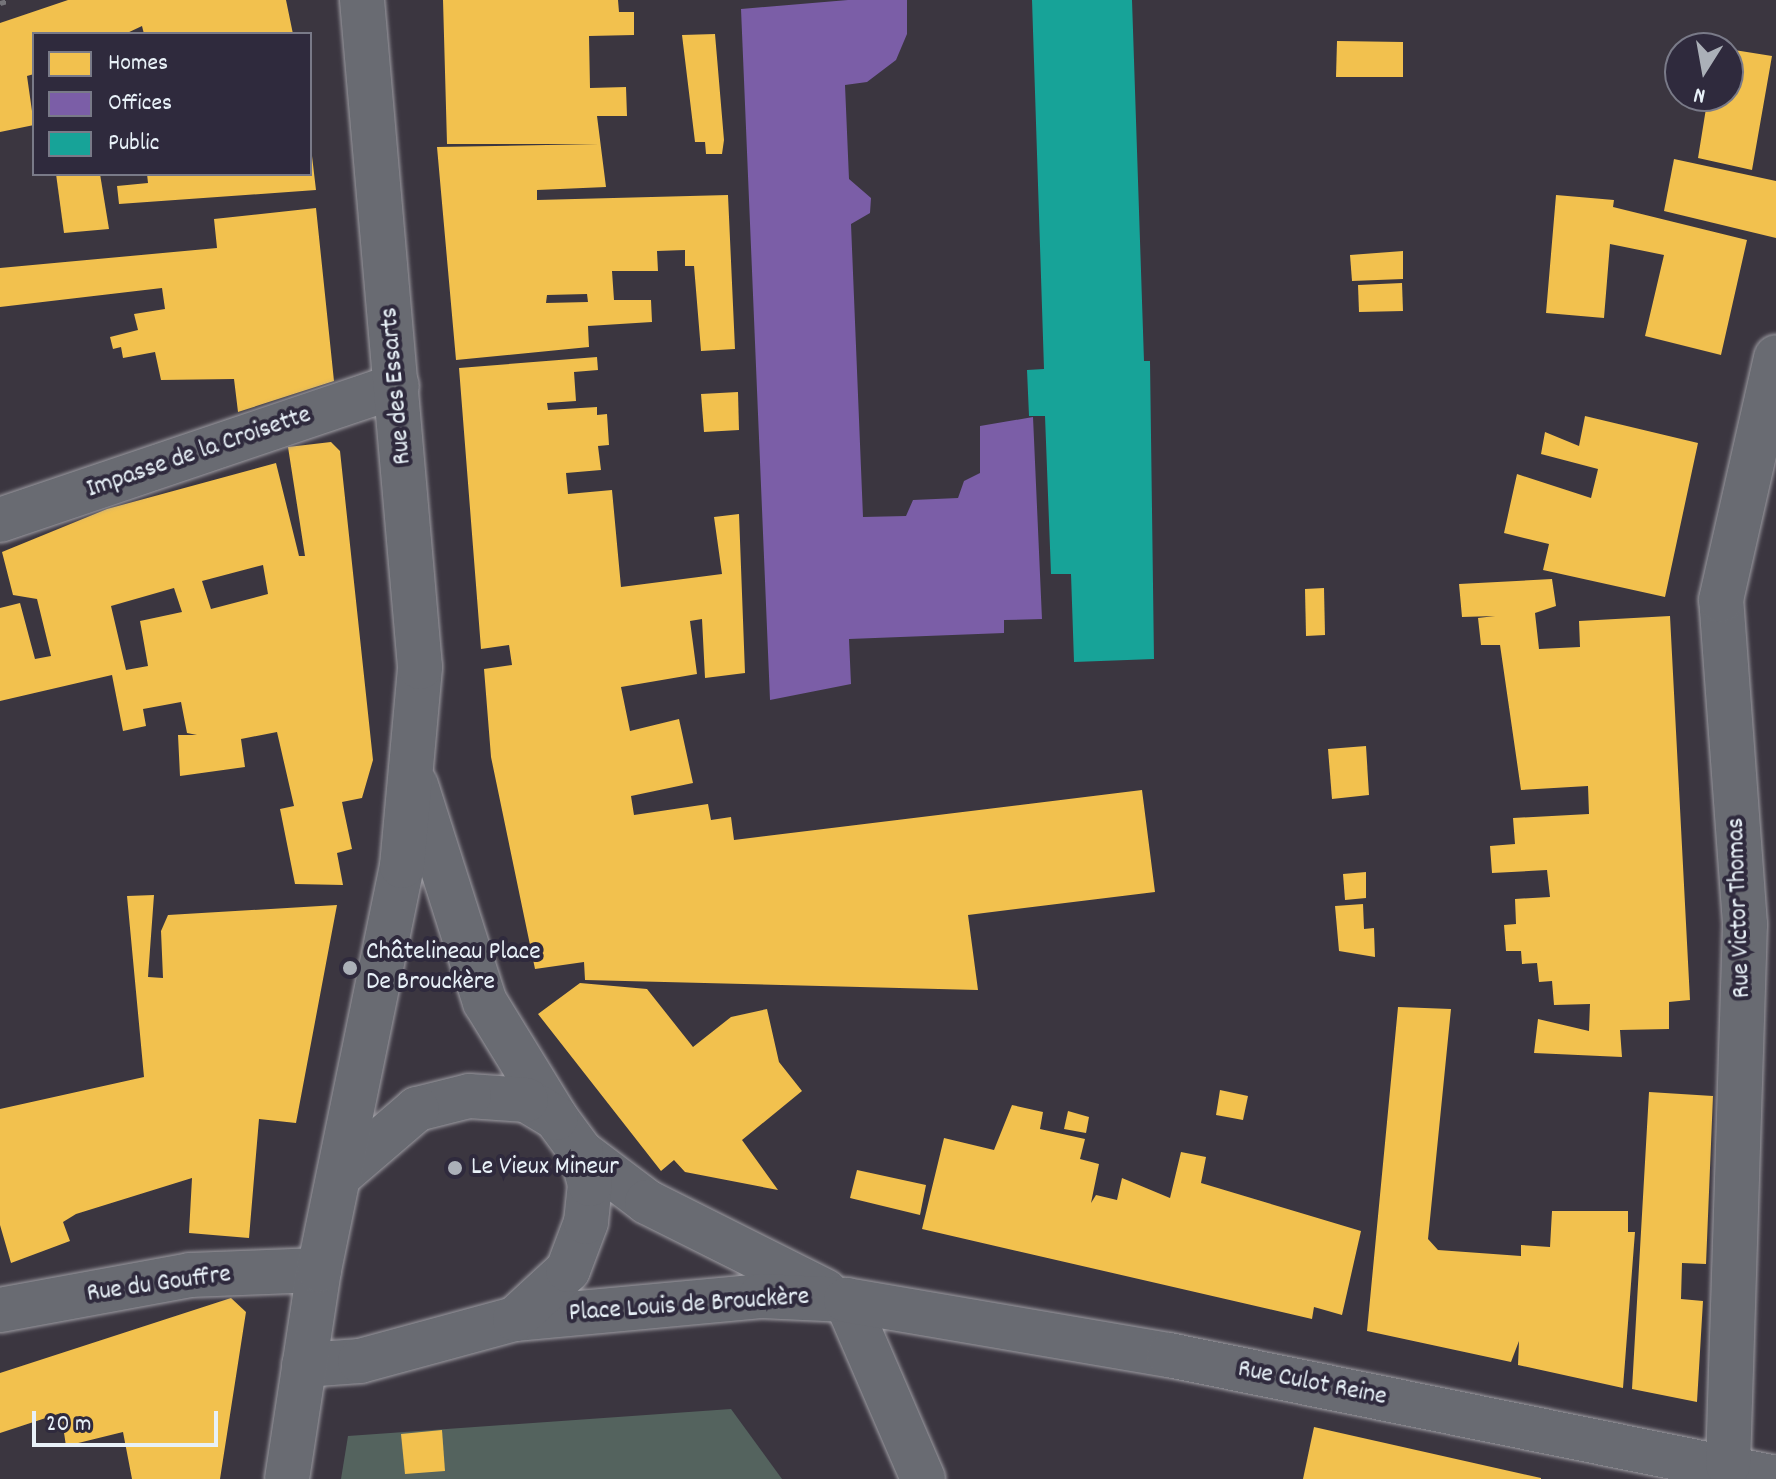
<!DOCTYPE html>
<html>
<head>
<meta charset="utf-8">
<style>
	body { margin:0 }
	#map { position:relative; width:1776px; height:1479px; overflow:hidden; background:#3b3640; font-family:Dekko,sans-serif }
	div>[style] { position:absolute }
	.green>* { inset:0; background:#54635e }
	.homes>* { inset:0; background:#f2c14e }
	.offices>* { inset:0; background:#7b5ea7 }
	.public>* { inset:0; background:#17a398 }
	.path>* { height:5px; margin-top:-2.5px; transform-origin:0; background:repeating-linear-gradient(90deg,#747379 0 6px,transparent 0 12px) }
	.roads { filter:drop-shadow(0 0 2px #9d9ca2) drop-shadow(0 0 2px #9d9ca2) }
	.minor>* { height:44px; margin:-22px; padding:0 22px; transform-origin:22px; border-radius:22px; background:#696b72 }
	.dots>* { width:22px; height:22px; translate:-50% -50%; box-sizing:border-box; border:4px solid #2f2a3d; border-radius:50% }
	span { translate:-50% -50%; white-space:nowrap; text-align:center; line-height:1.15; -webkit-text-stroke:8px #2f2a3d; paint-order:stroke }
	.street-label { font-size:26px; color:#e8f1f8 }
	.poi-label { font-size:26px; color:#e8f1f8 }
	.left { translate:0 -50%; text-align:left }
	.legend { position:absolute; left:32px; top:32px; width:280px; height:144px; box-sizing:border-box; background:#2f2a3d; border:2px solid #797a88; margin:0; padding:10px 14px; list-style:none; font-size:24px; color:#e8f1f8 }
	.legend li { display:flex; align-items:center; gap:16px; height:40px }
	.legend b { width:40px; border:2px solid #797a88 }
	.north { position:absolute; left:1664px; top:32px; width:80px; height:80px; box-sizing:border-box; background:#2f2a3d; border:2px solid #797a88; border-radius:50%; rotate:191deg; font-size:22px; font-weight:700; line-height:32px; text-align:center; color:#e8f1f8 }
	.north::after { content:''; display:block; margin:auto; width:28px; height:36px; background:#abb0b8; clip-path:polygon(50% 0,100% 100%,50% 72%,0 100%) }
	.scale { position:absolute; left:32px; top:1411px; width:186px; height:36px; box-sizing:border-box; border:4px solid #e8f1f8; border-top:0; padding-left:10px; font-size:24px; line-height:28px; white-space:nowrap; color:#e8f1f8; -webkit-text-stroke:6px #2f2a3d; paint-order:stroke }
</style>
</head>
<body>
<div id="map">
	<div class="green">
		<div style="clip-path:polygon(731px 1409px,782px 1479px,341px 1479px,348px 1436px)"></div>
	</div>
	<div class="homes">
		<div style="clip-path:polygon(68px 0,286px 0,293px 34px,144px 34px,142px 26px,125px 34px,34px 34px,34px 74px,27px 76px,34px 125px,0 132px,0 23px)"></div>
		<div style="clip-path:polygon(evenodd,443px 0,618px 0,619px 12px,634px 12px,634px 35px,589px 36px,590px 88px,626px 87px,627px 116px,597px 116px,606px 187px,537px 190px,537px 200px,728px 195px,735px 349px,701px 351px,694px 266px,685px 266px,685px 250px,657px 251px,658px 271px,612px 271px,614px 300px,651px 300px,652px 322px,588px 326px,589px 347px,456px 360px,437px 147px,599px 144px,447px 144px,443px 0,587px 294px,588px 302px,546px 303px,547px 295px,587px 294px)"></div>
		<div style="clip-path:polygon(715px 34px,724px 140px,722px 154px,706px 154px,705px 142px,695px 142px,682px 35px)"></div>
		<div style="clip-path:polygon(1337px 41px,1403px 42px,1403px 77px,1336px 77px)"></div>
		<div style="clip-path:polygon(1728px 49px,1772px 56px,1752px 170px,1698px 158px,1708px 96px,1728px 96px)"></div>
		<div style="clip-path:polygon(312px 156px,316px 190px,119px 204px,117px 186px,148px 183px,147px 174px,310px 174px)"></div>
		<div style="clip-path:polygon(1674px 159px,1776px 181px,1776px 238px,1664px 211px)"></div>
		<div style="clip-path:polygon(56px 174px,100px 174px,109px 229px,64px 233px)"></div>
		<div style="clip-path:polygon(1556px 195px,1614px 200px,1613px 207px,1747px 240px,1721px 355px,1645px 336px,1664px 255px,1610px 244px,1604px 318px,1546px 313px)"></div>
		<div style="clip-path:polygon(316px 208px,334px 381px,238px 412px,234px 379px,161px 380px,155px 352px,123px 358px,121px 347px,113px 349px,110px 337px,138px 330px,134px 314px,165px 309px,162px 288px,0 307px,0 268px,217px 248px,214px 219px)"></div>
		<div style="clip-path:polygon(1403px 251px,1403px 279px,1352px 281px,1350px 255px)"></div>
		<div style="clip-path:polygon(1402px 283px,1403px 311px,1359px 312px,1358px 285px)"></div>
		<div style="clip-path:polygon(597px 357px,598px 370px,574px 372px,576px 401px,547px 403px,548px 410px,597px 407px,597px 415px,607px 414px,609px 445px,598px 446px,601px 470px,566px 473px,568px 494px,612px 490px,621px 587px,722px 574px,714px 517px,739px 514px,745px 673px,705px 678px,702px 619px,690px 621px,697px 674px,621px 687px,630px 731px,679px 719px,693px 783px,631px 796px,634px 815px,708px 804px,711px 820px,731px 817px,734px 840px,1142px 790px,1155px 892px,968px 915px,978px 990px,585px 980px,584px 962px,535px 969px,491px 757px,484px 669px,512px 665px,509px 645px,481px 649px,459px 368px)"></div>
		<div style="clip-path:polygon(738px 392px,739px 430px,704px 432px,701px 394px)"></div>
		<div style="clip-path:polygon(1585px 416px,1698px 443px,1665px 597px,1543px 570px,1549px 544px,1504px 533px,1517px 474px,1591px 498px,1598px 469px,1541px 454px,1545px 432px,1579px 446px)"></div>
		<div style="clip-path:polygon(evenodd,331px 442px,340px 451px,373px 760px,362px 798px,342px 802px,352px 849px,337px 853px,343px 885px,295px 884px,280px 809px,294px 806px,277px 732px,241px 739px,245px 767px,180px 776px,178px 735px,197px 735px,187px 733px,181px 702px,143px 709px,146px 726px,123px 731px,112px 675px,0 701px,0 608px,20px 603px,35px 659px,51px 656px,37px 599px,13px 595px,2px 552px,107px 509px,276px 463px,299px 556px,305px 556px,288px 447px,331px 442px,263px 565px,268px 594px,211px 609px,202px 581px,263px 565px,331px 442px,174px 588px,182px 612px,140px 621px,148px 666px,126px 670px,111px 606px,174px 588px)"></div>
		<div style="clip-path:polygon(1552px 579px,1556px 606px,1535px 613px,1539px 649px,1580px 647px,1579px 621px,1670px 616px,1690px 1000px,1669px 1002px,1669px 1029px,1620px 1030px,1622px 1057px,1534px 1053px,1538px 1019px,1589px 1031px,1590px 1004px,1554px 1005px,1552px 981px,1539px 982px,1537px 963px,1522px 964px,1521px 951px,1506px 951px,1504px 925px,1516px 924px,1515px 899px,1550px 897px,1547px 870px,1492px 873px,1490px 846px,1515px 844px,1513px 818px,1589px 814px,1588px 786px,1521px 790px,1500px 645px,1481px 645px,1478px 618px,1495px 616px,1462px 617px,1459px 584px)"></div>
		<div style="clip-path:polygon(1324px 588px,1325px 635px,1306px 636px,1305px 589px)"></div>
		<div style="clip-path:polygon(1366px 746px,1369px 795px,1332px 799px,1328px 749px)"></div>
		<div style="clip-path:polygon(1366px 872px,1366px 898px,1345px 900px,1343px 874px)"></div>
		<div style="clip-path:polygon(154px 895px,148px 977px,163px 978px,161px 931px,168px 915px,337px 905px,296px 1123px,259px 1119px,249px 1238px,189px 1233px,192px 1178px,76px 1214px,63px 1222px,70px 1241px,11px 1263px,0 1225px,0 1109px,144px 1077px,127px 896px)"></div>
		<div style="clip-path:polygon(1363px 904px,1364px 929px,1374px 928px,1375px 957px,1339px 951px,1335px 906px)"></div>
		<div style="clip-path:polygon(580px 983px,647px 989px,693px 1047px,731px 1017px,767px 1009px,779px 1062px,802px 1091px,742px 1140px,778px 1190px,685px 1172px,674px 1160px,661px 1171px,538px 1014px)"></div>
		<div style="clip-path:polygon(1398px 1007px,1451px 1009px,1428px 1239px,1438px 1250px,1521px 1256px,1521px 1245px,1550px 1247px,1552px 1211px,1628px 1211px,1628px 1232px,1635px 1232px,1623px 1388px,1518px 1365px,1519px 1341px,1511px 1362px,1367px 1331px)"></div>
		<div style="clip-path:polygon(1220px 1090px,1248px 1096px,1243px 1120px,1216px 1115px)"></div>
		<div style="clip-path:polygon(1649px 1092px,1713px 1096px,1706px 1264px,1682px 1263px,1681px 1299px,1703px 1301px,1697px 1402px,1632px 1389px)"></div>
		<div style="clip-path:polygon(1012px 1105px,1043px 1112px,1040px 1129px,1085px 1139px,1080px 1159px,1099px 1164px,1091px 1203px,1096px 1195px,1117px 1200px,1122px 1178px,1170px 1198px,1181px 1152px,1206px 1157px,1201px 1183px,1361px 1231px,1342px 1315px,1314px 1307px,1312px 1319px,922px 1229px,944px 1138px,994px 1150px)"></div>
		<div style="clip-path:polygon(1068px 1111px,1089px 1117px,1086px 1133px,1064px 1129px)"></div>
		<div style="clip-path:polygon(857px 1170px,926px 1185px,920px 1215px,850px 1198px)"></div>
		<div style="clip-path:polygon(231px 1298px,246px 1312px,220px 1479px,132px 1479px,123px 1432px,66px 1446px,61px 1413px,0 1433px,0 1373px)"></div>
		<div style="clip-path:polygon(1314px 1427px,1541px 1478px,1541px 1479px,1303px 1479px)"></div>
		<div style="clip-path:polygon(442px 1430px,445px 1471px,405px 1474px,401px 1434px)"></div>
	</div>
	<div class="offices">
		<div style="clip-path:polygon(848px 0,907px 0,907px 34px,896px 60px,867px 82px,845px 85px,849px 179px,871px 198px,870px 213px,851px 224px,863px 517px,906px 516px,913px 500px,958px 498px,964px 481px,980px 473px,980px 426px,1033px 417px,1042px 619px,1004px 620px,1004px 633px,849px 639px,851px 684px,770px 700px,741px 9px)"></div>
	</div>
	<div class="public">
		<div style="clip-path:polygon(1032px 0,1132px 0,1144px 361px,1150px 361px,1154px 659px,1074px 662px,1071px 574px,1051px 574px,1045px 416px,1029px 416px,1027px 370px,1044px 369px)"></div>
	</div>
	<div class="path">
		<div style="left:0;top:3px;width:11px;rotate:-15deg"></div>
	</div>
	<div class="roads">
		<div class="minor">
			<div style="left:0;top:520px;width:419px;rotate:-18.7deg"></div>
			<div style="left:416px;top:785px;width:228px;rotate:72.4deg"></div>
			<div style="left:485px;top:1002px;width:136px;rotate:58.5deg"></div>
			<div style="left:581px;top:1152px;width:83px;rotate:37.1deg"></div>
			<div style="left:647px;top:1202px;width:199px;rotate:26.6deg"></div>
			<div style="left:846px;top:1300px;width:195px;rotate:66.7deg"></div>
			<div style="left:0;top:1310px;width:193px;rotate:-10.4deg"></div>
			<div style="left:190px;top:1275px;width:129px;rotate:-2.2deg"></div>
			<div style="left:515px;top:1319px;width:247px;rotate:-5.3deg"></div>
			<div style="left:761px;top:1296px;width:85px;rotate:2.7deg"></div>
			<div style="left:846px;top:1300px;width:328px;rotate:9.7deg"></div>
			<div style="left:1169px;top:1355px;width:619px;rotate:11.46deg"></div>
			<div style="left:304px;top:1365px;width:56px;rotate:-4.1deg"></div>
			<div style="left:360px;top:1361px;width:161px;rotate:-15.2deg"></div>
			<div style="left:515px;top:1319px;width:72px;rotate:-42.8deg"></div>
			<div style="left:568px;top:1270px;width:51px;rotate:-69.4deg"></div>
			<div style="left:586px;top:1222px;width:38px;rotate:-84deg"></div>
			<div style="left:590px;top:1184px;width:33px;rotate:-106deg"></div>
			<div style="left:581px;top:1152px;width:42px;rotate:-126.3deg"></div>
			<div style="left:556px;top:1118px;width:35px;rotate:-149deg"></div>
			<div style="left:526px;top:1100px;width:57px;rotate:-176deg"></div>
			<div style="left:469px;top:1096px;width:54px;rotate:166deg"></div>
			<div style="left:417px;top:1109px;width:103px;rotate:139.3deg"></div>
			<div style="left:1728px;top:1465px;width:541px;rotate:-88.2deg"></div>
			<div style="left:1745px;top:924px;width:325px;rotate:-94.2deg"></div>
			<div style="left:1721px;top:600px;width:249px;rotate:-77.2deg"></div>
			<div style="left:287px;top:1479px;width:211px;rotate:-81.3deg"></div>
			<div style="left:319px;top:1270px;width:412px;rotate:-78.4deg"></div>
			<div style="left:402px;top:866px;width:200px;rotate:-84.8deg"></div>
			<div style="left:420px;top:667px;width:670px;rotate:-94.97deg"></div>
		</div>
	</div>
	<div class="dots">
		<div style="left:350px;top:968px;background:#abb0b8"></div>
		<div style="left:455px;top:1168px;background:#abb0b8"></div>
	</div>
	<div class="street-label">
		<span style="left:397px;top:386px;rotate:-95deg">Rue des Essarts</span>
		<span style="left:199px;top:453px;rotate:-19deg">Impasse de la Croisette</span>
		<span style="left:1740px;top:908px;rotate:-92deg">Rue Victor Thomas</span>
		<span style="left:159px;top:1285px;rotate:-8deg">Rue du Gouffre</span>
		<span style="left:689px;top:1306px;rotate:-4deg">Place Louis de Brouckère</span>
		<span style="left:1312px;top:1384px;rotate:11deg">Rue Culot Reine</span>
	</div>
	<div class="poi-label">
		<span class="left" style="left:366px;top:968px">Châtelineau Place<br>De Brouckère</span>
		<span class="left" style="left:471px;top:1168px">Le Vieux Mineur</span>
	</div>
	<ul class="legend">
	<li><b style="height:22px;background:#f2c14e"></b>Homes</li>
	<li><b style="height:22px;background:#7b5ea7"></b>Offices</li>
	<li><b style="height:22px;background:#17a398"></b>Public</li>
	</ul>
	<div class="north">N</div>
	<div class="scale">20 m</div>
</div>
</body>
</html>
